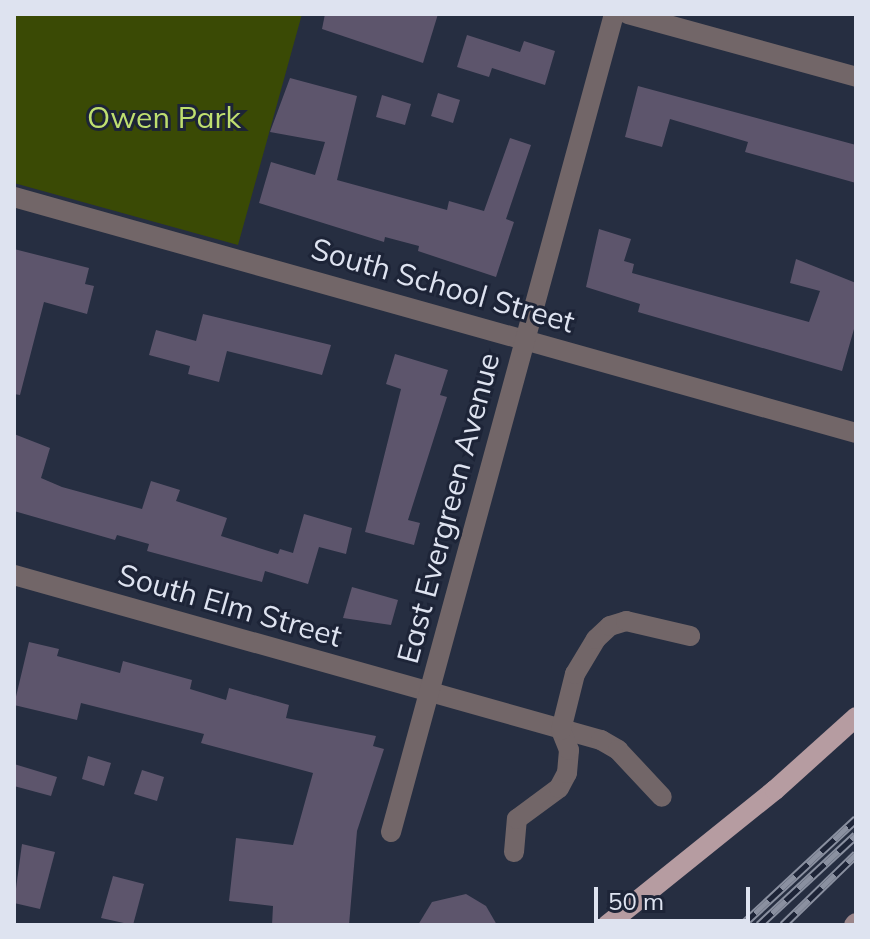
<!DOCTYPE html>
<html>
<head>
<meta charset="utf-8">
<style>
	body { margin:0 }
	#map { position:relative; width:870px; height:939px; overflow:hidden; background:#262e41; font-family:Mulish,sans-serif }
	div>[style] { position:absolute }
	.green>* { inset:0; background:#3a4a05 }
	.building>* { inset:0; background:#5d556c }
	.street>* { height:20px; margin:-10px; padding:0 10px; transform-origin:10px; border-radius:10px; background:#726668 }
	.secondary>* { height:20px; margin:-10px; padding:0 10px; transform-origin:10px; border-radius:10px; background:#998488 }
	.primary>* { height:20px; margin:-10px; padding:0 10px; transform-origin:10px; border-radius:10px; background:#b69ca1 }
	.rail>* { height:9px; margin-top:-4.5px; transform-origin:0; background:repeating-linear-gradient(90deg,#1d2437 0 18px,#8a90a0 0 36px); box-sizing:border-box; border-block:2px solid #8a90a0 }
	span { translate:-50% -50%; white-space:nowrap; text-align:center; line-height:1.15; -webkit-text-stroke:6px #1d2437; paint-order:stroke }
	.park-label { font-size:30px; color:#bfdf6f }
	.street-label { font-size:30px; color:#dee3f0 }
	.frame { position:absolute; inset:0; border:16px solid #dee3f0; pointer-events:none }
	.scale { position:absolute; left:594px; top:887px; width:156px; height:36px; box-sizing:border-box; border:4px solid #dee3f0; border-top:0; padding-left:10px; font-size:24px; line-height:28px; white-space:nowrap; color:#dee3f0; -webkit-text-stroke:6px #1d2437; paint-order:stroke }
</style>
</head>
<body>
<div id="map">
	<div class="green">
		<div style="clip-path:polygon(14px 14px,302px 14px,238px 245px,14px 183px)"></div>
	</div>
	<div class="building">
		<div style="clip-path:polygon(325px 14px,438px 14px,423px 63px,322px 29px)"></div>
		<div style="clip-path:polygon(467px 35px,520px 52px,524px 41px,555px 51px,545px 85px,492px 68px,489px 77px,457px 67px)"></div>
		<div style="clip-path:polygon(290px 78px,357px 96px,337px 180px,447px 210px,449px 201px,484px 211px,510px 138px,531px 145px,506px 219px,514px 222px,496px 277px,418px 251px,419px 246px,385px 237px,384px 242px,259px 203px,271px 162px,315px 175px,325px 142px,270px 132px)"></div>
		<div style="clip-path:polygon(638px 86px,856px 145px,856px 183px,745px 152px,748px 142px,670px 119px,662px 147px,625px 137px)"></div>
		<div style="clip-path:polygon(438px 93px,460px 100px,453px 123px,431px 116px)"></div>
		<div style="clip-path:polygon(382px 95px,411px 104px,405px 125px,376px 117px)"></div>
		<div style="clip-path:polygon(599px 229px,631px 239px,624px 261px,634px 264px,632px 273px,809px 322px,820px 291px,790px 283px,796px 259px,856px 283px,856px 322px,842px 371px,638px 312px,640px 304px,586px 287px)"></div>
		<div style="clip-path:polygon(14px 249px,89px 268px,85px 284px,94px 286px,87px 314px,44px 302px,20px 395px,14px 394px)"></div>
		<div style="clip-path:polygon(203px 314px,331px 345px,322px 375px,227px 351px,219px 382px,188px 374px,190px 366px,149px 355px,156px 330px,196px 341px)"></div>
		<div style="clip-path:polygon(395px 354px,448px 370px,440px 395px,447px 397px,408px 520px,420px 523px,414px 545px,365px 532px,401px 389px,386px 384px)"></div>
		<div style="clip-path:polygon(14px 434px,50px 448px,41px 478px,62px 487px,142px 509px,151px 481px,180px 490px,176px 501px,227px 518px,221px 536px,278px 554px,280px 549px,293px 553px,304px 514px,352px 528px,346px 554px,319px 547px,308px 584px,265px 571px,262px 582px,147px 551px,149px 544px,117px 535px,115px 540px,14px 511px)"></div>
		<div style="clip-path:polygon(352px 587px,398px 600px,391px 625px,343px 618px)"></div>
		<div style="clip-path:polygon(29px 642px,59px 649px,57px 656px,120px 673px,123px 661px,192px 680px,190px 689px,226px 700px,229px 688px,289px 705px,286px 718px,376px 736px,373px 746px,384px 749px,357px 831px,349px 925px,272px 925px,273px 906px,229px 901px,236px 838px,293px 845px,313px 773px,201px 743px,204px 734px,81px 703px,77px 720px,14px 705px)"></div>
		<div style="clip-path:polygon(88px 756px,111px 763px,104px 786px,82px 779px)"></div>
		<div style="clip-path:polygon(14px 764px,57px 777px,51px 796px,14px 786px)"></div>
		<div style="clip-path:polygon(142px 770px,164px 777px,157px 801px,134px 794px)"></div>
		<div style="clip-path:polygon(22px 844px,55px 852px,40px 909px,14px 903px)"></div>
		<div style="clip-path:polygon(113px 876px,144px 884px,133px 925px,101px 918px)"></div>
		<div style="clip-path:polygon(466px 894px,486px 906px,497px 925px,418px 925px,432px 902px)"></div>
	</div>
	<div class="street">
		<div style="left:628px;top:14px;width:237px;rotate:15.4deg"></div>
		<div style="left:14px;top:197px;width:874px;rotate:15.66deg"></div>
		<div style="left:14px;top:575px;width:610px;rotate:15.7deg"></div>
		<div style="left:601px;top:740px;width:20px;rotate:30deg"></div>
		<div style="left:618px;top:750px;width:64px;rotate:46.9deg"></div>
		<div style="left:391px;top:832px;width:848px;rotate:-74.75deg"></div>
		<div style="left:514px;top:852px;width:33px;rotate:-85deg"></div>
		<div style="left:517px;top:819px;width:52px;rotate:-36.4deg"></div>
		<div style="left:559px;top:788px;width:17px;rotate:-62deg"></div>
		<div style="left:567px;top:773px;width:23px;rotate:-85deg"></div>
		<div style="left:569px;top:750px;width:22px;rotate:-112deg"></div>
		<div style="left:561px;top:730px;width:58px;rotate:-76deg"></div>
		<div style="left:575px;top:674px;width:41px;rotate:-59deg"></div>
		<div style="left:596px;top:639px;width:19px;rotate:-43deg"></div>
		<div style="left:610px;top:626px;width:17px;rotate:-17deg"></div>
		<div style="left:626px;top:621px;width:66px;rotate:13.2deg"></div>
	</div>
	<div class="secondary">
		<div style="left:854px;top:925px;width:3px;rotate:-45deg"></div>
	</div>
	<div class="primary">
		<div style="left:607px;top:925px;width:216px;rotate:-38.8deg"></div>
		<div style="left:775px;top:790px;width:109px;rotate:-42deg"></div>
	</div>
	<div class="rail">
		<div style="left:742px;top:925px;width:156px;rotate:-42.9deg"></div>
		<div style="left:759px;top:925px;width:132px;rotate:-42.9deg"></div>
		<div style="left:783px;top:925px;width:102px;rotate:-44.2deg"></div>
	</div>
	<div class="park-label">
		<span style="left:164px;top:117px">Owen Park</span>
	</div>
	<div class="street-label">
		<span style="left:443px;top:285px;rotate:16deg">South School Street</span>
		<span style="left:448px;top:508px;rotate:-75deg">East Evergreen Avenue</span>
		<span style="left:230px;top:605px;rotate:16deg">South Elm Street</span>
	</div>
	<div class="frame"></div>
	<div class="scale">50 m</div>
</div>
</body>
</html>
